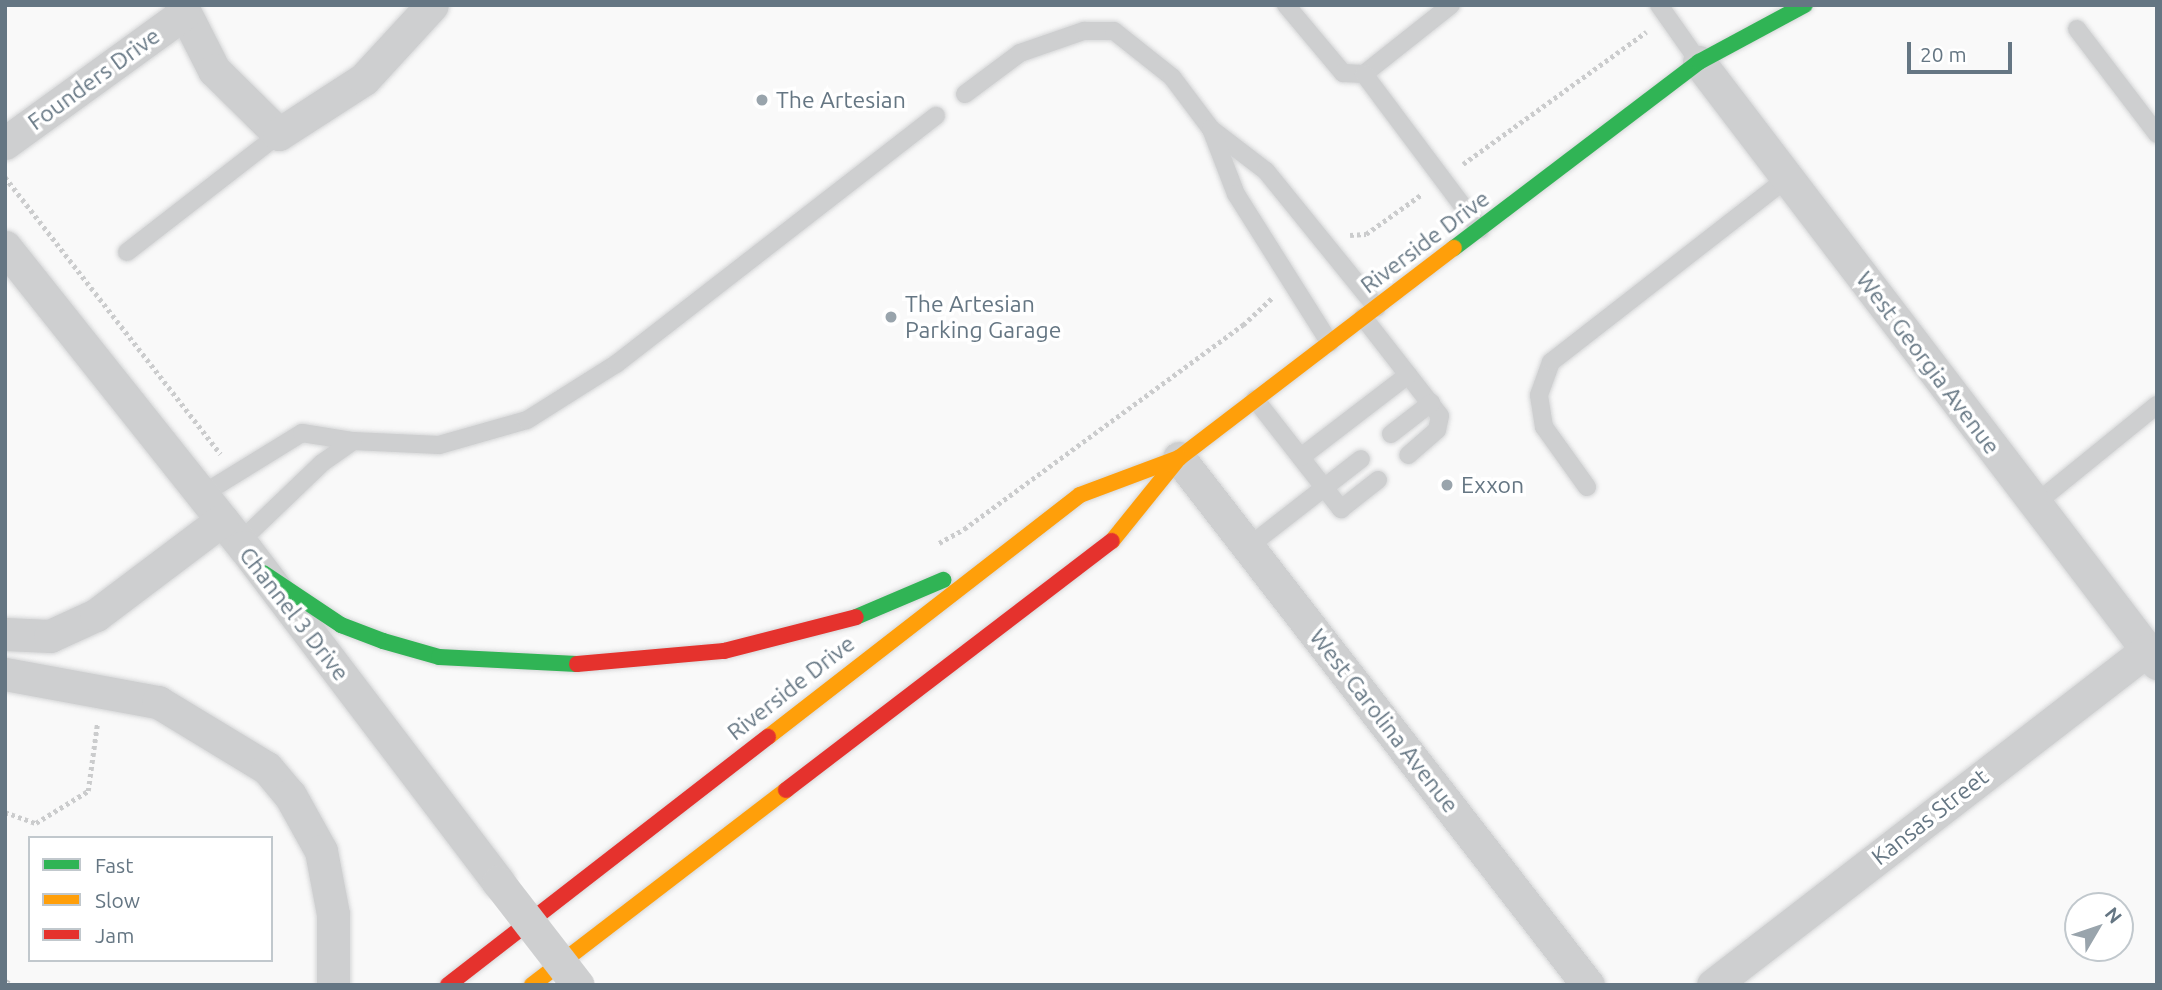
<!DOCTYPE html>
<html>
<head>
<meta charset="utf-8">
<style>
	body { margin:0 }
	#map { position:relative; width:2162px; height:990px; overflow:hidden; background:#f9f9f9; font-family:Ubuntu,sans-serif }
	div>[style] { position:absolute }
	.path>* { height:4.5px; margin-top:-2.25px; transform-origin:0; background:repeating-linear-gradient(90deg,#cbcccd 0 3.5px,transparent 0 7px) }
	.roads { filter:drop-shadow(0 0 2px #d5d6d7) drop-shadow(0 0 2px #d5d6d7) }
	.lane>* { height:18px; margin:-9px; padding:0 9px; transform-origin:9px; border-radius:9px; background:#cecfd0 }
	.street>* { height:33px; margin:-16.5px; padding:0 16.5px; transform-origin:16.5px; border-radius:16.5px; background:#cecfd0 }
	.fast>* { height:16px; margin:-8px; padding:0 8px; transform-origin:8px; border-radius:8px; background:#30b455 }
	.slow>* { height:16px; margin:-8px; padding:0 8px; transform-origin:8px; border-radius:8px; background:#ff9f0a }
	.jam>* { height:16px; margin:-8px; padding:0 8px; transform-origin:8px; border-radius:8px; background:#e5322d }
	.rail>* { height:8px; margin-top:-4px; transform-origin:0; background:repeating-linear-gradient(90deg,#fff 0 16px,#c3c5c6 0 32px); box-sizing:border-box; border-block:2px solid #c3c5c6 }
	.street-bridge>* { height:33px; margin:-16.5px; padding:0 16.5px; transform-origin:16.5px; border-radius:16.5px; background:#cecfd0 }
	.dots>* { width:19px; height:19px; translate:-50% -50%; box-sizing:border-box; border:4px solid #fff; border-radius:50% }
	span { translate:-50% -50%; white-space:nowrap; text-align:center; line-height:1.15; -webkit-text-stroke:7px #fff; paint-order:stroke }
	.street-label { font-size:23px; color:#657683 }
	.poi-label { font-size:23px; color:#657683 }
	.left { translate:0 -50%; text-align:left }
	.frame { position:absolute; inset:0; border:7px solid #657683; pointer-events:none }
	.legend { position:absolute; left:28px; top:836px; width:245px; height:126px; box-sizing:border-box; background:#fff; border:2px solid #c1c8cd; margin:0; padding:9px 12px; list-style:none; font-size:21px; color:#657683 }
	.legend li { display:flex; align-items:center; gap:14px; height:35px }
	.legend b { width:35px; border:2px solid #c1c8cd }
	.north { position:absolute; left:2064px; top:892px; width:70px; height:70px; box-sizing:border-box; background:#fff; border:2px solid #c1c8cd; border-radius:50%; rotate:51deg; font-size:19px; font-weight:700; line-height:28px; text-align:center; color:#657683 }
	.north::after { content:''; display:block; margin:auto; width:24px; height:32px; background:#99a4ac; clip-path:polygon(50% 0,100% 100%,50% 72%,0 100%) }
	.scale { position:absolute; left:1907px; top:42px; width:105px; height:32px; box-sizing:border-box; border:4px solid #657683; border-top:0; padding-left:9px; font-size:21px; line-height:24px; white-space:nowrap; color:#657683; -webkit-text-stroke:5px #fff; paint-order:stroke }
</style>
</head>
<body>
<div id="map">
	<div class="path">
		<div style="left:1463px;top:164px;width:226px;rotate:-35.8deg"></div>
		<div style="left:5px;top:177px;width:351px;rotate:52.1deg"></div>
		<div style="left:1350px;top:235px;width:16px;rotate:-4deg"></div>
		<div style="left:1366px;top:234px;width:69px;rotate:-35.5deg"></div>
		<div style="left:939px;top:543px;width:29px;rotate:-29deg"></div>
		<div style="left:964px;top:529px;width:346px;rotate:-36.2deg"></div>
		<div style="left:1243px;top:325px;width:40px;rotate:-43deg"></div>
		<div style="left:5px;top:812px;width:33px;rotate:20deg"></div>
		<div style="left:36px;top:823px;width:61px;rotate:-31.6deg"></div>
		<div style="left:88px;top:791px;width:67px;rotate:-82.2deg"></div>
	</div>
	<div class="roads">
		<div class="lane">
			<div style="left:1286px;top:5px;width:89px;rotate:50deg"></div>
			<div style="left:1343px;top:73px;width:21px;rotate:3deg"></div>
			<div style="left:1364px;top:74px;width:111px;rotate:-38.4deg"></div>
			<div style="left:1659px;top:5px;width:70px;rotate:54.9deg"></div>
			<div style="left:2077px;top:29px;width:132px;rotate:52.7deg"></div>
			<div style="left:1364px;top:74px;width:194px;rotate:53.2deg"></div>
			<div style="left:965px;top:94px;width:69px;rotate:-36.7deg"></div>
			<div style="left:1020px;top:53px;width:68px;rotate:-19deg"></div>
			<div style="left:1084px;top:31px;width:30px"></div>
			<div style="left:1114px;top:31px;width:74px;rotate:38.4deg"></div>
			<div style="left:1172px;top:77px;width:65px;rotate:53.1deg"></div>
			<div style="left:1211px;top:129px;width:69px;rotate:37.4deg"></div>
			<div style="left:1266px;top:171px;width:176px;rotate:51deg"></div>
			<div style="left:1211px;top:129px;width:70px;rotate:69deg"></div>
			<div style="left:1236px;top:194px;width:176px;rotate:57.8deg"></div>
			<div style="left:127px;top:252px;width:192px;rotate:-37.8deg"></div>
			<div style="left:1363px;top:317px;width:125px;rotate:52.1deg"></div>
			<div style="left:1440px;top:416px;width:14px;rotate:102deg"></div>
			<div style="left:1437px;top:430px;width:38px;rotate:139deg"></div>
			<div style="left:1255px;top:399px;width:140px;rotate:52deg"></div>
			<div style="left:1341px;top:509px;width:47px;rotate:-38.1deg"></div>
			<div style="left:1391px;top:434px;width:51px;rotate:-37.8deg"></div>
			<div style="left:1301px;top:457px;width:135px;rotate:-37.5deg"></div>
			<div style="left:1587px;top:487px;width:74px;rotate:-125.6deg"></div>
			<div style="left:1544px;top:427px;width:32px;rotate:-99deg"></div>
			<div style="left:1539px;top:395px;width:35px;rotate:-70deg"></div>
			<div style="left:1551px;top:362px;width:299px;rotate:-37.9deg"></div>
			<div style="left:216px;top:504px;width:16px;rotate:-108deg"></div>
			<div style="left:211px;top:489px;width:107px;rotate:-31.6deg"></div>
			<div style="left:302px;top:433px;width:52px;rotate:8.9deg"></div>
			<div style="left:353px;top:441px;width:86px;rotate:2.7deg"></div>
			<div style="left:439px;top:445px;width:91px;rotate:-15.9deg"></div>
			<div style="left:527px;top:420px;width:105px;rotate:-32.2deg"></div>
			<div style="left:616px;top:364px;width:405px;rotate:-37.8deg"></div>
			<div style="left:2035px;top:504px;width:157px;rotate:-39.1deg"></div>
			<div style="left:234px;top:528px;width:15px;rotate:28deg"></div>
			<div style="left:247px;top:535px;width:104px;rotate:-43.8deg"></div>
			<div style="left:322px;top:463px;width:38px;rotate:-35deg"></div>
			<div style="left:1248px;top:547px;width:143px;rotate:-37.9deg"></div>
		</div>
		<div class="street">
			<div style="left:181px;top:5px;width:73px;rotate:63.1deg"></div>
			<div style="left:214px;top:70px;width:91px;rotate:44.6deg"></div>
			<div style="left:279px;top:134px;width:101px;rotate:-32.9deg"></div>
			<div style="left:364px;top:79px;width:100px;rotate:-47.4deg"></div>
			<div style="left:1699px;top:62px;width:756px;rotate:52.69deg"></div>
			<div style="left:5px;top:143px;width:220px;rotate:-35.9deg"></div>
			<div style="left:5px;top:247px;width:384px;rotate:51.5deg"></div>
			<div style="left:244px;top:547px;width:420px;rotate:52.8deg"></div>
			<div style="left:1179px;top:458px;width:667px;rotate:52.19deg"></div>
			<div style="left:5px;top:634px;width:45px;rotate:2.5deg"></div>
			<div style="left:50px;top:636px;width:51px;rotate:-24.5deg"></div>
			<div style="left:96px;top:615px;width:158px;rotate:-37deg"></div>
			<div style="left:5px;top:674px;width:156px;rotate:10.4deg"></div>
			<div style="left:158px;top:702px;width:127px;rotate:31.2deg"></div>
			<div style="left:267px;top:768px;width:35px;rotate:50deg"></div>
			<div style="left:290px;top:795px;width:64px;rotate:61deg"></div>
			<div style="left:321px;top:851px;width:64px;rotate:79.2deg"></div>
			<div style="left:333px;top:914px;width:71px;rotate:90deg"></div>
			<div style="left:1713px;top:985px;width:548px;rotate:-37.66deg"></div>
		</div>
		<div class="fast">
			<div style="left:1454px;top:248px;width:308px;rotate:-37.2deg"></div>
			<div style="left:1699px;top:62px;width:120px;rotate:-28.3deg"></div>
			<div style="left:263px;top:573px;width:94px;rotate:33.7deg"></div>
			<div style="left:341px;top:625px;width:45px;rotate:20.9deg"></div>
			<div style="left:383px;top:641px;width:58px;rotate:15.9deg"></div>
			<div style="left:439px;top:657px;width:138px;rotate:2.9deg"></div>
			<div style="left:856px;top:617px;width:95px;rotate:-23deg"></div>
		</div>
		<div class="slow">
			<div style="left:1112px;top:541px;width:107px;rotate:-51.1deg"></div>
			<div style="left:1179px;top:458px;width:346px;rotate:-37.4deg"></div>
			<div style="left:768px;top:737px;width:395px;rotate:-37.8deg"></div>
			<div style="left:1080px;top:495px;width:106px;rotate:-20.5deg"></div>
			<div style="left:532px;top:985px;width:320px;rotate:-37.5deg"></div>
		</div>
		<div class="jam">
			<div style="left:577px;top:664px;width:148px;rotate:-5.1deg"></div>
			<div style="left:724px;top:651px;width:136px;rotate:-14.4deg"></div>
			<div style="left:786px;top:790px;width:410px;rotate:-37.4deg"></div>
			<div style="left:448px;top:985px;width:405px;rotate:-37.8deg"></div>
		</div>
	</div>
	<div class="rail">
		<div style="left:5px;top:983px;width:4px;rotate:27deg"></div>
	</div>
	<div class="street-bridge">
		<div style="left:498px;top:882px;width:130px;rotate:52.2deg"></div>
	</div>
	<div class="dots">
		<div style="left:762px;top:100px;background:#99a4ac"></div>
		<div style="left:891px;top:317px;background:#99a4ac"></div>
		<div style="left:1447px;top:485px;background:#99a4ac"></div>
	</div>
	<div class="street-label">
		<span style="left:94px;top:79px;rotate:-36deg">Founders Drive</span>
		<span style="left:1425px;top:242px;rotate:-37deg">Riverside Drive</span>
		<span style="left:1928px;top:363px;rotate:53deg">West Georgia Avenue</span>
		<span style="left:294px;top:614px;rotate:52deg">Channel 3 Drive</span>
		<span style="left:791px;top:688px;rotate:-38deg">Riverside Drive</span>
		<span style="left:1384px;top:721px;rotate:52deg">West Carolina Avenue</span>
		<span style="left:1930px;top:817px;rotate:-38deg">Kansas Street</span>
	</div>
	<div class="poi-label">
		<span class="left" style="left:776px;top:100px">The Artesian</span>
		<span class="left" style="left:905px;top:317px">The Artesian<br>Parking Garage</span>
		<span class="left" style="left:1461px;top:485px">Exxon</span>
	</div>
	<div class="frame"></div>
	<ul class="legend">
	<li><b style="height:9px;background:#30b455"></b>Fast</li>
	<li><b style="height:9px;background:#ff9f0a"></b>Slow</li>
	<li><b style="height:9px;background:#e5322d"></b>Jam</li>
	</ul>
	<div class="north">N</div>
	<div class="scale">20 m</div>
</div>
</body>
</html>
